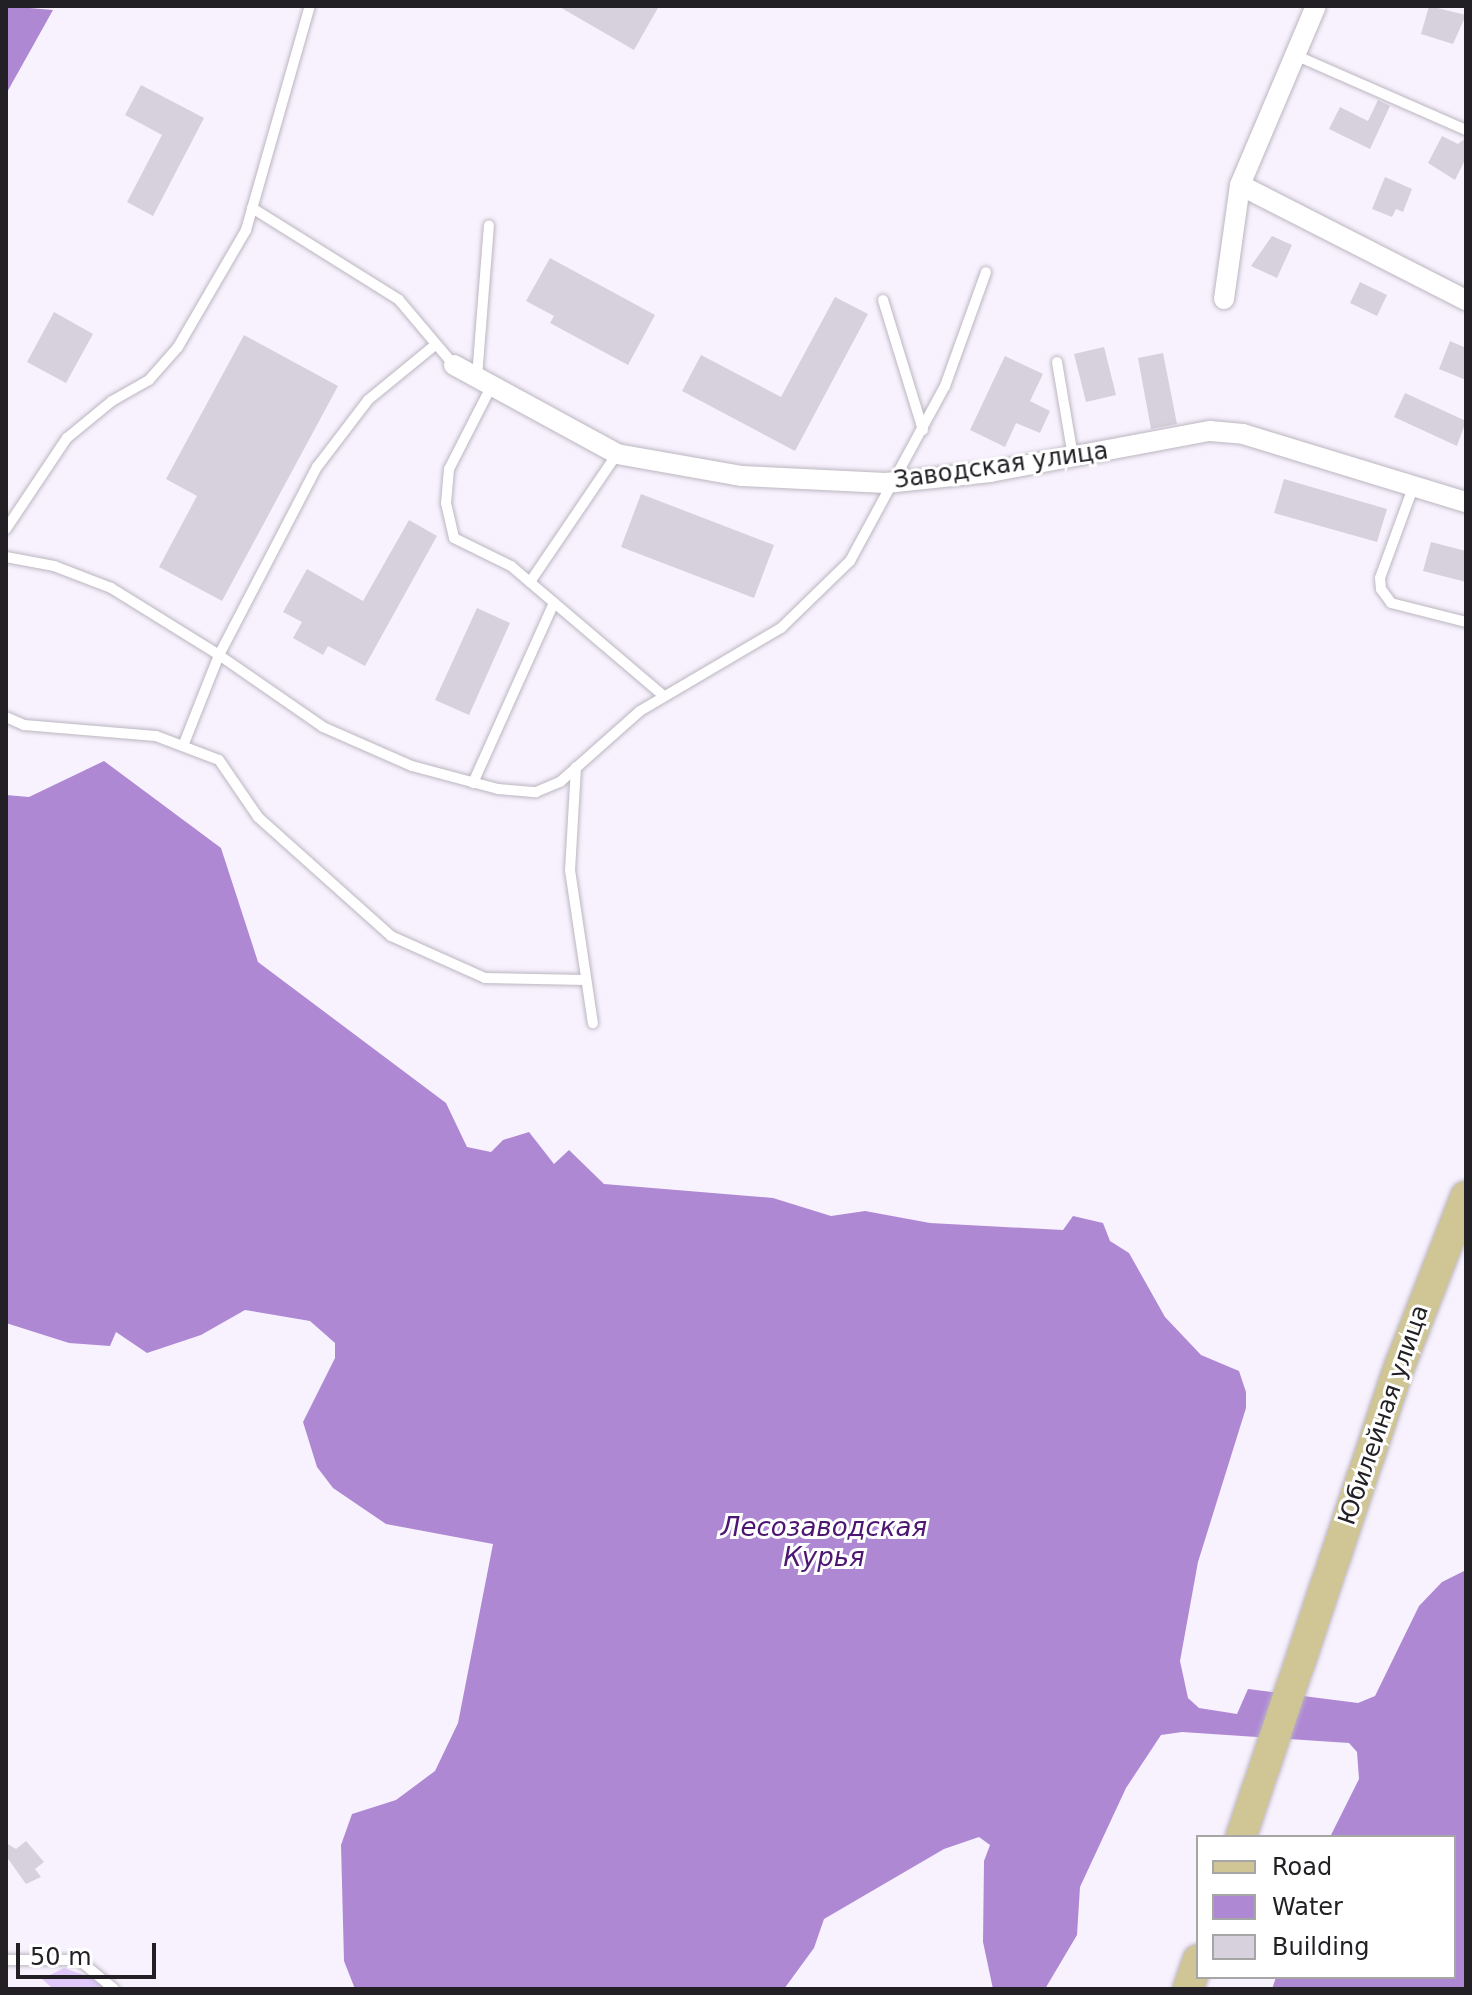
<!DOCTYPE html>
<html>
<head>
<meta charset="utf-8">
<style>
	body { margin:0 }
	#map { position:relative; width:1472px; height:1995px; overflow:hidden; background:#f8f2fe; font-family:"DejaVu Sans",sans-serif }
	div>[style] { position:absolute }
	.green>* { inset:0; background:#e1c8fb }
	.water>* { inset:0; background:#af88d4 }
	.building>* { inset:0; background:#d6d1dc }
	.roads { filter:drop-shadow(0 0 2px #bbb6c0) drop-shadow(0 0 2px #bbb6c0) }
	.lane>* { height:10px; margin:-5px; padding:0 5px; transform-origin:5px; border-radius:5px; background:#fff }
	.street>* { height:20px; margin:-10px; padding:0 10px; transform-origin:10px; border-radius:10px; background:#fff }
	.primary>* { height:30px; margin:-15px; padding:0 15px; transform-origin:15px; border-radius:15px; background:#d0c595 }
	span { translate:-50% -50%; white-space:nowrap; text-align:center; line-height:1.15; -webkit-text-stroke:6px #fff; paint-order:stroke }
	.street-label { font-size:24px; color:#222024 }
	.water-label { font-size:26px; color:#4d1671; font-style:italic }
	.frame { position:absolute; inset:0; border:8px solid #222024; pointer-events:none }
	.legend { position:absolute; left:1196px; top:1835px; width:260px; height:144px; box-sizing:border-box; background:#fff; border:2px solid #a7a6a7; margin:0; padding:10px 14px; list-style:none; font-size:24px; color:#222024 }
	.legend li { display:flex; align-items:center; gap:16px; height:40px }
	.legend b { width:40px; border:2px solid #a7a6a7 }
	.scale { position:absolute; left:16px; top:1943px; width:140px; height:36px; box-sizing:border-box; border:4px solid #222024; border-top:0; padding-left:10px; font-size:24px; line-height:28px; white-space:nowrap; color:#222024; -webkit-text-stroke:6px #fff; paint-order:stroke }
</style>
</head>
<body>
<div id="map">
	<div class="green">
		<div style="clip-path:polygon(64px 1968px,101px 1981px,108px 1989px,53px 1989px,42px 1979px)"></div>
	</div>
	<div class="water">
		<div style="clip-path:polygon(6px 6px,53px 10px,6px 94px)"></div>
		<div style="clip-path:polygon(104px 761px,221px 848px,258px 962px,446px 1103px,467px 1147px,491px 1152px,503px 1140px,529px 1132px,554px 1164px,569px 1150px,604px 1184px,773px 1198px,831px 1216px,865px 1211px,930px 1223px,1063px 1230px,1073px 1216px,1103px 1223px,1110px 1241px,1129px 1253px,1165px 1317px,1201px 1355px,1239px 1371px,1246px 1392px,1246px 1408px,1198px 1562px,1180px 1661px,1188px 1698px,1199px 1708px,1237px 1714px,1248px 1689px,1358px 1703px,1375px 1696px,1419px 1606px,1442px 1582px,1466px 1570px,1466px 1989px,1272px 1989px,1276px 1977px,1454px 1977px,1454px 1837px,1330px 1837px,1359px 1779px,1357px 1752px,1349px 1743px,1182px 1732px,1161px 1735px,1126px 1788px,1080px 1887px,1077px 1935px,1045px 1989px,993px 1989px,983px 1942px,984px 1861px,990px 1845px,979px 1837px,944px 1849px,824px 1919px,814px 1948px,784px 1989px,355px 1989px,344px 1961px,341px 1845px,352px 1814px,396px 1800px,435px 1771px,458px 1723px,493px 1544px,386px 1524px,333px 1488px,317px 1467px,303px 1422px,335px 1358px,335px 1343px,310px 1321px,245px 1310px,201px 1335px,147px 1353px,116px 1332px,110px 1346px,69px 1343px,6px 1323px,6px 795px,29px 797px)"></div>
	</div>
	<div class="building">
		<div style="clip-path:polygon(558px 6px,659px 6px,634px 50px)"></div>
		<div style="clip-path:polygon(1429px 6px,1466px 15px,1453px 44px,1421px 34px)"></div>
		<div style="clip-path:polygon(141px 85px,204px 118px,153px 216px,127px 202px,162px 135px,125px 115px)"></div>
		<div style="clip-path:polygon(1378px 100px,1390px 106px,1370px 149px,1329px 129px,1340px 107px,1368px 121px)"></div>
		<div style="clip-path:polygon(1442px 136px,1458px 144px,1466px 138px,1466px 158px,1455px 180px,1428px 163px)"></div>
		<div style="clip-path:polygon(1385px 177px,1412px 189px,1403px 212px,1396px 209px,1392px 217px,1372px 209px)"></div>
		<div style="clip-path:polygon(1272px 236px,1292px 245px,1277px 278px,1251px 266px)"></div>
		<div style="clip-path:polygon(550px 258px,655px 315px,628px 365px,550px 323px,554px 316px,526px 301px)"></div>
		<div style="clip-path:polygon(1360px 282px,1387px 295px,1377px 316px,1350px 303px)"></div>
		<div style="clip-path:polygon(835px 297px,868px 314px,795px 451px,682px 391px,701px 355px,781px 397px)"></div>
		<div style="clip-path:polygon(54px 312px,93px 334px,66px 383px,27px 362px)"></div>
		<div style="clip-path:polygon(244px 335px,338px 386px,222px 601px,159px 567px,197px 496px,166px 479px)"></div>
		<div style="clip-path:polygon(1450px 341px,1466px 348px,1466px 380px,1439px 369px)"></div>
		<div style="clip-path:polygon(1104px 347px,1116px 395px,1086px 402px,1074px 354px)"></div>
		<div style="clip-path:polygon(1163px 353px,1177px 424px,1151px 429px,1138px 358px)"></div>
		<div style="clip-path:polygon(1005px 356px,1043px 374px,1030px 401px,1050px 411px,1040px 433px,1016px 423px,1005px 447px,970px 430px)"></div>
		<div style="clip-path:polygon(1405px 393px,1466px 421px,1457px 446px,1394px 417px)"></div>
		<div style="clip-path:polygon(1284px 479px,1387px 509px,1377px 542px,1274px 513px)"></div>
		<div style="clip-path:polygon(641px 494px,774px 545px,754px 598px,621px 547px)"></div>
		<div style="clip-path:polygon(409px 520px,437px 536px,365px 666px,328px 646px,323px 655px,293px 638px,302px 622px,283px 612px,307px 569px,363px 601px)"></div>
		<div style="clip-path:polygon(1431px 542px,1466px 551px,1466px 582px,1423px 571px)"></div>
		<div style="clip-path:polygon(477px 608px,510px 623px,469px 715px,435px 700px)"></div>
		<div style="clip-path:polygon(26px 1841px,44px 1862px,35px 1869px,41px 1877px,26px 1884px,6px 1856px,6px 1843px,16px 1849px)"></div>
	</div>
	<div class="roads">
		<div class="lane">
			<div style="left:1295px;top:55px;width:187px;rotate:23.7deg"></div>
			<div style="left:252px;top:208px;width:173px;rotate:32deg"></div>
			<div style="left:399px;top:300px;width:85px;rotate:49.8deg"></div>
			<div style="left:883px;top:300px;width:136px;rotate:72.9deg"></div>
			<div style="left:1057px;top:362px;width:96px;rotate:80.4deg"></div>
			<div style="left:477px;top:377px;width:152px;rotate:-85.5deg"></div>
			<div style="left:492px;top:385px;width:94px;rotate:117.1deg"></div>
			<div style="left:449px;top:469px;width:34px;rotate:95deg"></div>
			<div style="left:446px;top:503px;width:36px;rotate:77deg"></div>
			<div style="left:454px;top:538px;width:64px;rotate:26.2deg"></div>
			<div style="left:511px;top:566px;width:201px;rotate:40.4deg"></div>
			<div style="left:1414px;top:485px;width:99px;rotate:110.1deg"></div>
			<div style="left:1380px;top:578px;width:11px;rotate:85deg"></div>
			<div style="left:1381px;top:589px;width:17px;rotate:54deg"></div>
			<div style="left:1391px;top:603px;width:77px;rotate:14.2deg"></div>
			<div style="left:6px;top:529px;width:110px;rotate:-56.2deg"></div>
			<div style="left:67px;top:438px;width:58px;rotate:-39.4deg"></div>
			<div style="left:112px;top:401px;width:43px;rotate:-29.6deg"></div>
			<div style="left:149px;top:380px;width:44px;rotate:-48.7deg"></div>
			<div style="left:178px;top:347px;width:135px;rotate:-59.8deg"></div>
			<div style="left:246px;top:230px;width:233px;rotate:-74.1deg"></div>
			<div style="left:6px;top:557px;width:49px;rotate:10.6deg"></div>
			<div style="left:54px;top:566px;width:61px;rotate:21.1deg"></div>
			<div style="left:111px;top:588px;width:127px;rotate:31.8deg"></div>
			<div style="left:219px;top:655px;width:212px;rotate:-62.5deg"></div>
			<div style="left:317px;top:467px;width:84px;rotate:-52.7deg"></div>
			<div style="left:368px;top:400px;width:87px;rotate:-39.4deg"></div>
			<div style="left:530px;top:582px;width:155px;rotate:-55.8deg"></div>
			<div style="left:6px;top:717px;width:20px;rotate:24deg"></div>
			<div style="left:24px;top:725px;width:132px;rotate:4.8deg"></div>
			<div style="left:156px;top:736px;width:67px;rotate:20.9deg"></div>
			<div style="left:219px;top:760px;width:69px;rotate:55.6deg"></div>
			<div style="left:258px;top:817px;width:178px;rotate:41.8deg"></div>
			<div style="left:391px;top:936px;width:103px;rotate:24.1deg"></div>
			<div style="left:485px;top:978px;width:101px;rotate:1.1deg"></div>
			<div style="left:183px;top:746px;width:98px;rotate:-68.4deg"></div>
			<div style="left:219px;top:655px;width:126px;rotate:34.7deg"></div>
			<div style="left:323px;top:727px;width:97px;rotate:23.7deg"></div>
			<div style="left:412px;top:766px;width:89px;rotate:15deg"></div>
			<div style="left:498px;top:789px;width:38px;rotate:5deg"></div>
			<div style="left:536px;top:792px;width:26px;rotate:-23deg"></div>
			<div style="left:560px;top:782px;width:107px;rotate:-41.6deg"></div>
			<div style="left:640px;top:711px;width:164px;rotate:-30.5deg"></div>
			<div style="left:781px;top:628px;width:96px;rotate:-44.2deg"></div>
			<div style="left:850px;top:561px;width:199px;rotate:-61.5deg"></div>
			<div style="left:945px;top:386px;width:121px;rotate:-70.2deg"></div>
			<div style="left:576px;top:767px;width:103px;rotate:93.3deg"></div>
			<div style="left:570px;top:870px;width:155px;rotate:81.5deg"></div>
			<div style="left:473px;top:783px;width:197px;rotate:-65.8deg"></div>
			<div style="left:6px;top:1960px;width:73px"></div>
			<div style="left:79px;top:1960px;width:45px;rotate:39.6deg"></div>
		</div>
		<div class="street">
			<div style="left:1240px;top:185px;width:254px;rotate:27deg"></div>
			<div style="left:1224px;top:299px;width:115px;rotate:-82deg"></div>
			<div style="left:1240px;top:185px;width:194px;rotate:-67deg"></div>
			<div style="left:454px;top:365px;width:186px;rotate:28.6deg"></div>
			<div style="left:617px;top:454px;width:127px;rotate:10deg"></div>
			<div style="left:742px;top:476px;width:144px;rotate:2.8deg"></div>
			<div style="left:886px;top:483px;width:105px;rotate:-6deg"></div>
			<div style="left:990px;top:472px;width:224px;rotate:-10.6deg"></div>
			<div style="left:1210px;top:431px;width:33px;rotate:5deg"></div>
			<div style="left:1243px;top:434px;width:233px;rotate:17deg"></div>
		</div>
		<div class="primary">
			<div style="left:1241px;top:1837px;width:498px;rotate:-71.4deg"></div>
			<div style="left:1400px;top:1365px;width:181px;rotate:-68.7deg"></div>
			<div style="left:1188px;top:1989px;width:31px;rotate:-71deg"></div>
		</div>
	</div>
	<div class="street-label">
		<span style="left:1001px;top:466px;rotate:-8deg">Заводская улица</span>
		<span style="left:1384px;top:1415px;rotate:-71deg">Юбилейная улица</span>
	</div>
	<div class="water-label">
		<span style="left:824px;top:1543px">Лесозаводская<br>Курья</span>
	</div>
	<div class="frame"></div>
	<ul class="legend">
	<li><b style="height:10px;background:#d0c595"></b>Road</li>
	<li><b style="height:22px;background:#af88d4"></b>Water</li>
	<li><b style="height:22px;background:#d6d1dc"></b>Building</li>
	</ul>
	<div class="scale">50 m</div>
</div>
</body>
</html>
